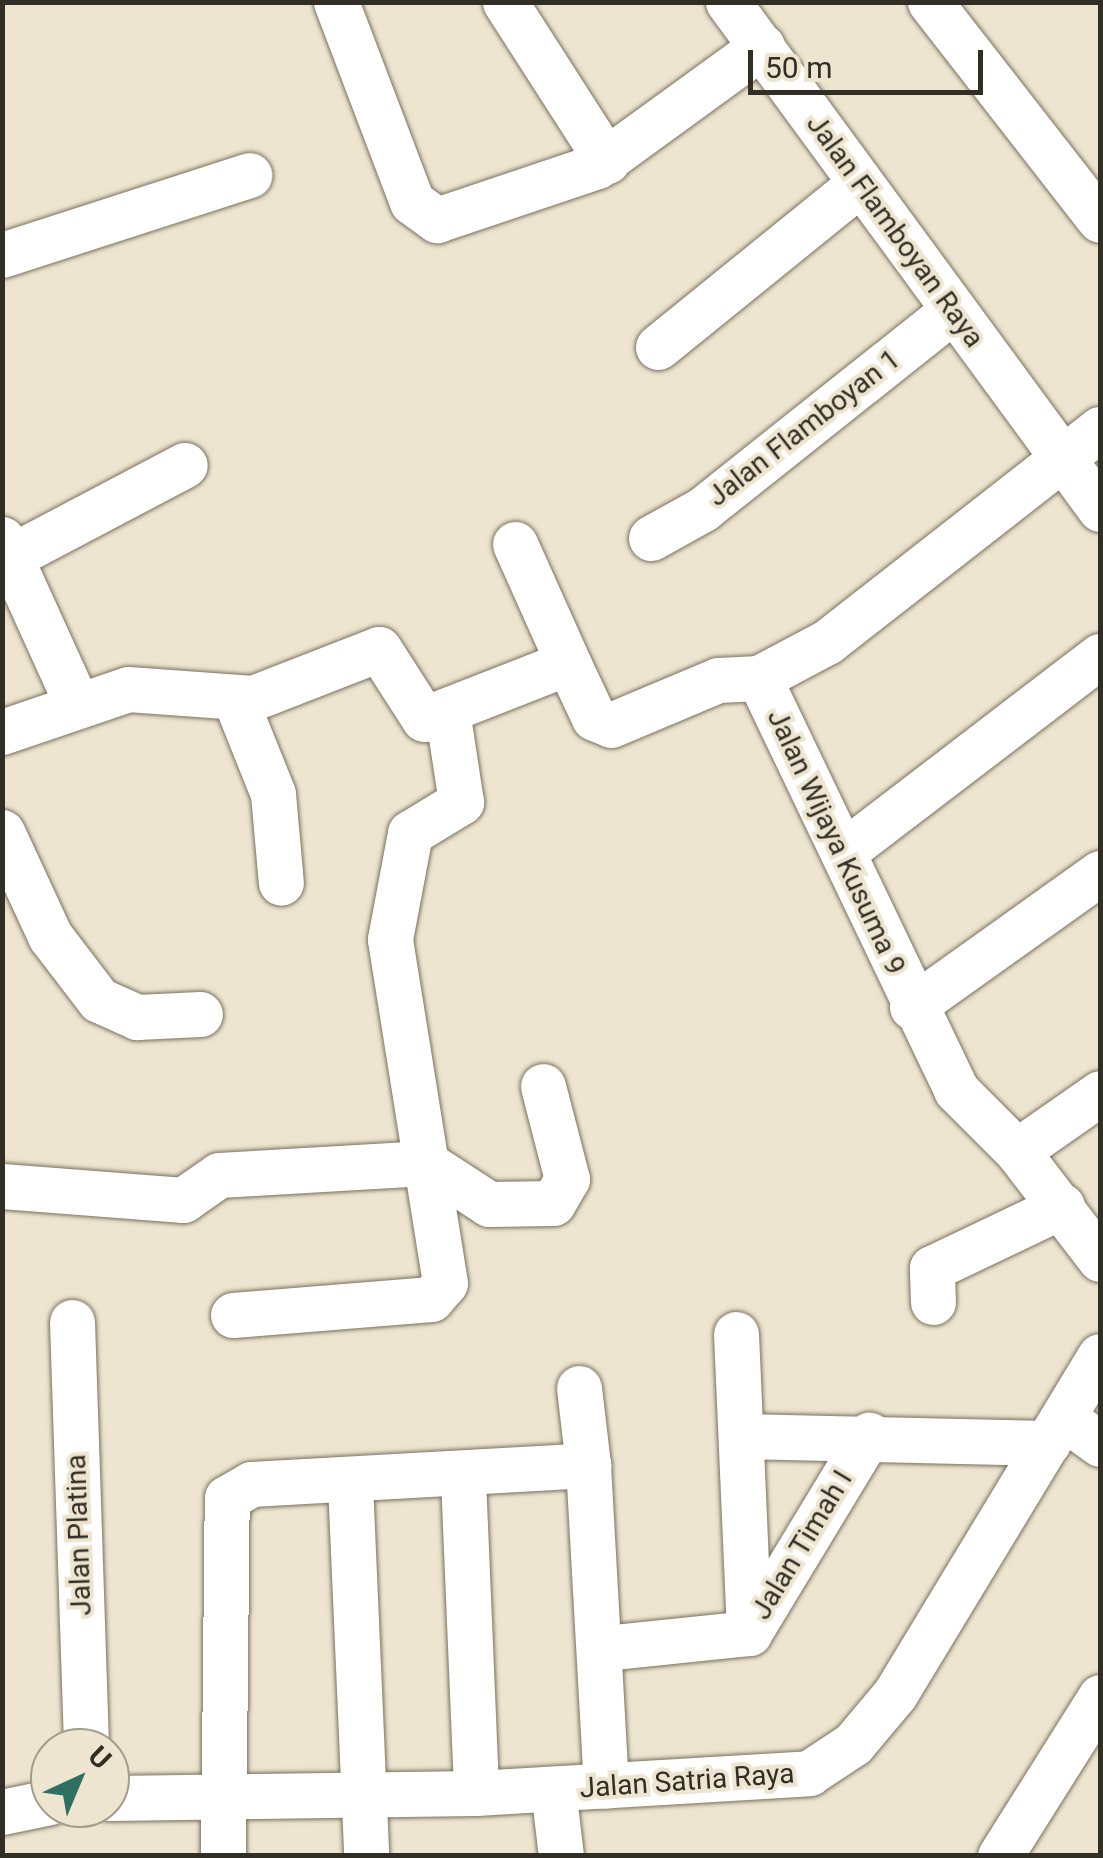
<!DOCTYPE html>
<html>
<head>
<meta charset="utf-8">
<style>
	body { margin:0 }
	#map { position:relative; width:1103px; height:1858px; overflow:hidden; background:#eee5d0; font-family:Roboto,sans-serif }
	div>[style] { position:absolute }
	.roads { filter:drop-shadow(0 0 2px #79715e) drop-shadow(0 0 2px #79715e) }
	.minor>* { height:45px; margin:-22.5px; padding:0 22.5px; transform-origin:22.5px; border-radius:22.5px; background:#fff }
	span { translate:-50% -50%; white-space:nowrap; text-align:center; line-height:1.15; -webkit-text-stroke:8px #eee5d0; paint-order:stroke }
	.street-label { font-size:28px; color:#312e26 }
	.frame { position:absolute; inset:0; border:5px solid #312e26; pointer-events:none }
	.north { position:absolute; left:30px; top:1728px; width:100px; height:100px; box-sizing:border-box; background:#eee5d0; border:2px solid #a29c8c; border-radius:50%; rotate:44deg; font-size:28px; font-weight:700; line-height:40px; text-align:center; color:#312e26 }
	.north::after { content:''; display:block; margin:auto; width:35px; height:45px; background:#2d7061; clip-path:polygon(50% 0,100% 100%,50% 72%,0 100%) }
	.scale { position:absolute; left:748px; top:50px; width:235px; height:45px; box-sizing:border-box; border:5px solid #312e26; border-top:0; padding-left:12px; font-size:30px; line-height:35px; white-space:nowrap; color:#312e26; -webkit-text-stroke:8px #eee5d0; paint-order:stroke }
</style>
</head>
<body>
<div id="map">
	<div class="roads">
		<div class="minor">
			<div style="left:336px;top:2px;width:214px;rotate:69.2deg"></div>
			<div style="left:412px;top:202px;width:31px;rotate:36deg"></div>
			<div style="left:437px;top:220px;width:169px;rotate:-18.6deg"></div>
			<div style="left:597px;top:166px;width:204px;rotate:-36deg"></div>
			<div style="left:505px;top:2px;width:189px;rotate:57.3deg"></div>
			<div style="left:728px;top:2px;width:629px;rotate:53.73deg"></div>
			<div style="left:930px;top:2px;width:276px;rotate:52.1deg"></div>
			<div style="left:2px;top:255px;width:260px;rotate:-17.9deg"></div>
			<div style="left:658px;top:347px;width:257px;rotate:-39deg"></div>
			<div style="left:651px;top:538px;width:60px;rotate:-29.1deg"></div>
			<div style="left:703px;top:509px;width:320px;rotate:-38.5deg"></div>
			<div style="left:2px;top:539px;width:181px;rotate:65.6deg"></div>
			<div style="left:515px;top:544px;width:135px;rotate:65.9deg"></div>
			<div style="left:14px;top:555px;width:193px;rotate:-27.8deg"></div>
			<div style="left:759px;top:678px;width:457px;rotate:64.4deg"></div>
			<div style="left:956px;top:1090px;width:86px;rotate:45deg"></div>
			<div style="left:1017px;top:1151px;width:136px;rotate:52.5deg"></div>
			<div style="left:235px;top:699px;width:102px;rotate:68.2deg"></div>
			<div style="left:273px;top:794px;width:89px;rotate:84.9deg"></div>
			<div style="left:2px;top:732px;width:133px;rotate:-18.8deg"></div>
			<div style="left:128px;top:689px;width:125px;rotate:4.1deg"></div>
			<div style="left:253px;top:698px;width:135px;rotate:-21.3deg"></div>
			<div style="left:379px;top:649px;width:83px;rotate:57.3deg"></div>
			<div style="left:424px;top:719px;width:145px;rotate:-21.4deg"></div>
			<div style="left:559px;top:666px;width:11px;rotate:5deg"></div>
			<div style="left:570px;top:667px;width:56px;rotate:64.8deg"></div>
			<div style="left:594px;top:718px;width:18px;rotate:22deg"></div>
			<div style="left:611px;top:725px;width:116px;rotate:-22.8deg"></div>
			<div style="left:718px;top:680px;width:41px;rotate:-2.8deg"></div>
			<div style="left:759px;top:678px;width:77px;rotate:-27.9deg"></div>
			<div style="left:827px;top:642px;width:346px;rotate:-38deg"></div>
			<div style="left:2px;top:832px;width:115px;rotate:65.2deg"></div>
			<div style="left:50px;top:936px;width:81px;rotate:52.6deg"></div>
			<div style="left:99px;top:1000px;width:42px;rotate:24.1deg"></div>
			<div style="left:137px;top:1017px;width:63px;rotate:-2.7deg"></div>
			<div style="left:846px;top:850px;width:320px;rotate:-37.4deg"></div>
			<div style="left:912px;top:1007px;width:231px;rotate:-35.5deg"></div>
			<div style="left:1017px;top:1151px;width:101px;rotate:-34.9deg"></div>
			<div style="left:2px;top:1186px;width:182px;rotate:4.4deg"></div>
			<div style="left:183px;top:1200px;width:44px;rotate:-34.8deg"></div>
			<div style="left:219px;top:1175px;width:207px;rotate:-3.3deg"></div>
			<div style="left:426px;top:1163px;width:75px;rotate:33.1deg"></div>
			<div style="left:489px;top:1204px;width:64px;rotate:-0.9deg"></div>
			<div style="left:553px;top:1203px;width:28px;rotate:-60deg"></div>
			<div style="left:567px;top:1179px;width:96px;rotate:-104.5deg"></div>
			<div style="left:933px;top:1302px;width:34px;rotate:-92deg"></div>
			<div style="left:932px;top:1268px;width:144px;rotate:-25.5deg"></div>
			<div style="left:233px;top:1315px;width:199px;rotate:-4.6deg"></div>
			<div style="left:431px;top:1299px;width:21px;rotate:-49deg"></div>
			<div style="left:445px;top:1283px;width:348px;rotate:-99.1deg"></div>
			<div style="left:390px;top:939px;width:108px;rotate:-79.3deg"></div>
			<div style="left:410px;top:833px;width:60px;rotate:-31.3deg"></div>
			<div style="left:461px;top:802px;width:86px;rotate:-98.7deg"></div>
			<div style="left:72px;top:1322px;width:426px;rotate:88.1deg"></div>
			<div style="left:736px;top:1334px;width:299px;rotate:87.5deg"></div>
			<div style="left:579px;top:1388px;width:78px;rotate:83.3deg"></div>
			<div style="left:1064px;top:1418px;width:44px;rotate:35.8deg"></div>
			<div style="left:741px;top:1436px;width:307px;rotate:1.3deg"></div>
			<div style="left:463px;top:1478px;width:315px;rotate:87.6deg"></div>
			<div style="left:350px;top:1483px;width:373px;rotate:87.5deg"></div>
			<div style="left:604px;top:1648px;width:146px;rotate:-5.9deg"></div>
			<div style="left:749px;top:1633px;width:232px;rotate:-58.8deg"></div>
			<div style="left:553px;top:1789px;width:67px;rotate:83.2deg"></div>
			<div style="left:110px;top:1798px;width:366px;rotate:-0.8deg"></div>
			<div style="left:476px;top:1793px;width:334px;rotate:-3.4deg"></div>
			<div style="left:809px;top:1773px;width:53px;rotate:-33.4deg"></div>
			<div style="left:853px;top:1744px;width:65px;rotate:-50deg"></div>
			<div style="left:895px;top:1694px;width:395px;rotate:-58.8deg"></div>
			<div style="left:2px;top:1812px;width:49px;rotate:-11.8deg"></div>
			<div style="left:223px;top:1856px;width:358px;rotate:-89.4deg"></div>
			<div style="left:227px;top:1498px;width:28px;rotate:-30deg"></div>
			<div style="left:251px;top:1484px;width:338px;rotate:-3.2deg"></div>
			<div style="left:588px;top:1465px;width:321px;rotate:86.8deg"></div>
			<div style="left:1000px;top:1856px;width:188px;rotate:-57.8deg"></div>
		</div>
	</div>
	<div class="street-label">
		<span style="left:895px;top:231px;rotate:54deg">Jalan Flamboyan Raya</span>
		<span style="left:804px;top:428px;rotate:-38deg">Jalan Flamboyan 1</span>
		<span style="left:836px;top:842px;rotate:65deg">Jalan Wijaya Kusuma 9</span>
		<span style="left:79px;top:1535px;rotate:-92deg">Jalan Platina</span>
		<span style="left:802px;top:1545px;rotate:-59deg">Jalan Timah I</span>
		<span style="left:687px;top:1781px;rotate:-4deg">Jalan Satria Raya</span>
	</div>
	<div class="frame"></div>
	<div class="north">U</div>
	<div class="scale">50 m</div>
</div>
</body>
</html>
